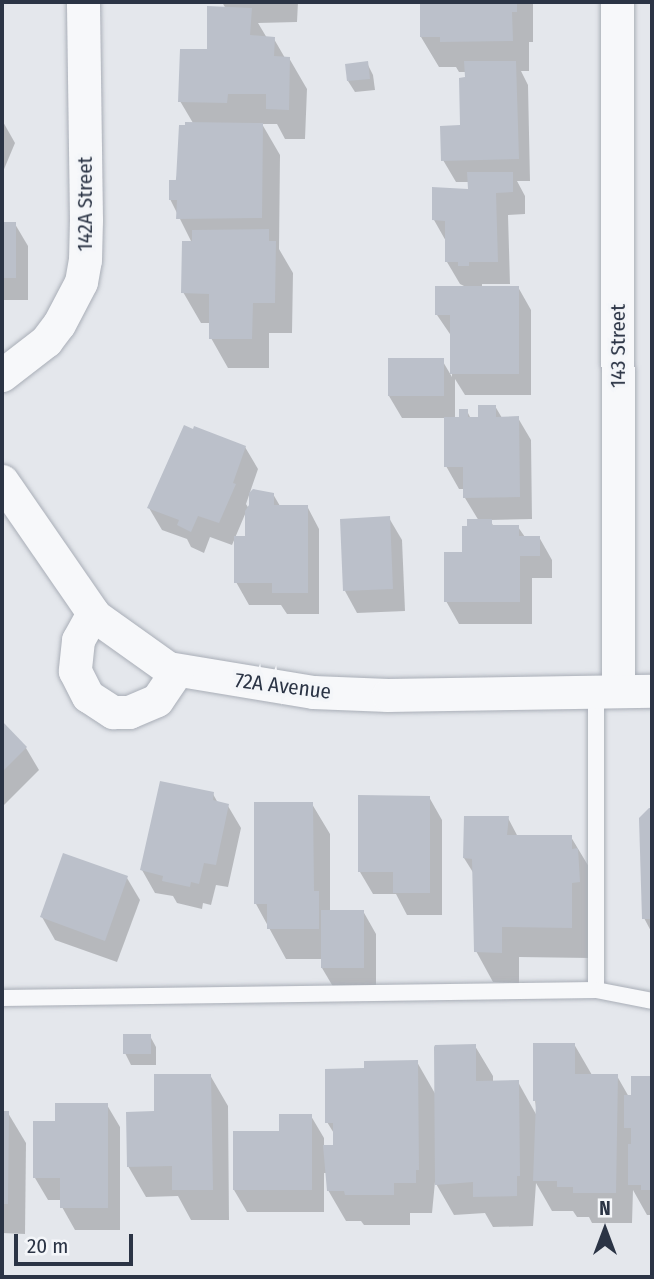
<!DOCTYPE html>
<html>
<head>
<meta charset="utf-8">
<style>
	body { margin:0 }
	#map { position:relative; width:654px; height:1279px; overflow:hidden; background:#e4e7ec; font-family:"Fira Sans Condensed",sans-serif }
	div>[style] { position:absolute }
	.shadow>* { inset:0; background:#0003 }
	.building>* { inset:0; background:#bbc0ca }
	.roads { filter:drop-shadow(0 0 2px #a9aeb7) drop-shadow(0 0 2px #a9aeb7) }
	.lane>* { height:16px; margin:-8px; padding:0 8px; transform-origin:8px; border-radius:8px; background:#f7f8fa }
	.street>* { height:33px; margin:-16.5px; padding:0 16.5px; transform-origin:16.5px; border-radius:16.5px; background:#f7f8fa }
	span { translate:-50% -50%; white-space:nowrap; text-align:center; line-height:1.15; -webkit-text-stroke:7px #f4f6f9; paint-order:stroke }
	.street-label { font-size:21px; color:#2b3445 }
	.frame { position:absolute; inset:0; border:4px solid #2b3445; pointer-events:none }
	.north { position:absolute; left:570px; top:1195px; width:70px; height:70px; -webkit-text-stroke:5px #f4f6f9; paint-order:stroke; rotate:0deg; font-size:19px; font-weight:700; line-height:28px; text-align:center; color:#2b3445 }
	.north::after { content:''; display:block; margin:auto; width:24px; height:32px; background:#2b3445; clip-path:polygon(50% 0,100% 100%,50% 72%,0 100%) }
	.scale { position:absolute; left:14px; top:1234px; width:119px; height:32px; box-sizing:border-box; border:4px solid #2b3445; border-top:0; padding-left:9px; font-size:21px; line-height:24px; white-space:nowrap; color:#2b3445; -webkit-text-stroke:5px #f4f6f9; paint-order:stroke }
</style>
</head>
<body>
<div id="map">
	<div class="shadow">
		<div style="clip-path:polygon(222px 2px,298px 2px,297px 22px,258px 23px,267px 38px,274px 39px,285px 58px,289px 58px,307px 89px,305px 139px,285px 139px,277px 124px,262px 124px,280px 155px,279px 249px,293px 273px,292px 333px,269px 333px,269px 368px,228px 368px,211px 338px,211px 323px,201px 323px,183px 292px,192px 243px,170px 199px,193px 123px,180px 101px,209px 50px,226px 9px)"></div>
		<div style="clip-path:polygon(441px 2px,533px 2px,533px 42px,529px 42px,529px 71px,521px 71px,528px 85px,530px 181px,517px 181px,525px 196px,525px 214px,508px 215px,510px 284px,482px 284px,482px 288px,518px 287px,531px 310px,531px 395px,465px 395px,455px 379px,455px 419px,461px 419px,467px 411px,471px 419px,480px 419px,495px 406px,502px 418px,518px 418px,531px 440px,532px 519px,490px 520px,494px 527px,518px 527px,525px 537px,539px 537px,552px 560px,552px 578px,532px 578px,532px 624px,459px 624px,446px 601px,479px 521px,465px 498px,465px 489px,459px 489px,446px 466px,445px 418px,402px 418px,389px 396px,442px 360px,452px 377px,452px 337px,437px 315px,468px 288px,460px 284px,447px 262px,447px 243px,434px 220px,470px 191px,469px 182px,456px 182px,443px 160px,462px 127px,466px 72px,459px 72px,456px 67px,439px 67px,421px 37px,421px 6px,441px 5px)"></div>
		<div style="clip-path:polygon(367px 63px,373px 75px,375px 90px,355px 92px,348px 81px)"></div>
		<div style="clip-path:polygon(2px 120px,15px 143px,2px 174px)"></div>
		<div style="clip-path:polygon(2px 224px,15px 224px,28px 246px,28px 300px,2px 300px)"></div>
		<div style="clip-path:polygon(245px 447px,258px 469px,246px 504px,249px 509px,273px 494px,280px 506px,307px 506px,319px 529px,319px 614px,287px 614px,281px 605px,249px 605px,236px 582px,246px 538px,246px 512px,232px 545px,210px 537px,204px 553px,191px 547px,187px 539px,162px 530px,149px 508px)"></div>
		<div style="clip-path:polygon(389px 518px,402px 540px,405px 611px,357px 613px,345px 591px)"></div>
		<div style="clip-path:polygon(2px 724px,26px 748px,39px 770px,2px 807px)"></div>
		<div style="clip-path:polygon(213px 794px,218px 803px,228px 806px,241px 828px,228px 887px,216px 885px,211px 905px,203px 903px,202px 909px,177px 903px,173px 896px,155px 893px,142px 870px)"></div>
		<div style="clip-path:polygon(360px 797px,429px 797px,442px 820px,442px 915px,407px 915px,396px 894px,373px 894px,360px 872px)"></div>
		<div style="clip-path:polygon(312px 804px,330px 834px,330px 911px,363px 911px,376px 934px,376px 990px,335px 990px,322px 968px,322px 959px,286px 959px,256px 904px)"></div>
		<div style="clip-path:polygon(650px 810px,652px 810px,652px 933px,644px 918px)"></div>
		<div style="clip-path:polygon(508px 818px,518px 837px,571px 837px,589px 867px,589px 958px,519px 957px,519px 983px,493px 982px,476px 951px,474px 874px,464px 858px)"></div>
		<div style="clip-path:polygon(127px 878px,140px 900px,117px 962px,55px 940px,42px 917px)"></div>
		<div style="clip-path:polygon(150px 1036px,156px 1047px,156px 1065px,131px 1065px,125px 1053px)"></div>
		<div style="clip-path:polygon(574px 1044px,592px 1075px,617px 1076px,629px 1097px,632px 1097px,632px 1078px,652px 1078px,652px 1215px,647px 1215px,633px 1190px,632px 1223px,592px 1223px,589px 1217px,577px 1217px,573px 1211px,552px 1211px,536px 1183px,533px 1226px,493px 1227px,485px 1213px,454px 1215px,435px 1182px,432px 1213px,410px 1213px,410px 1225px,364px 1225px,361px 1221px,346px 1221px,328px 1190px,327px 1173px,324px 1173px,324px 1212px,247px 1212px,234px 1190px,280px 1133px,311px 1116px,324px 1138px,324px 1147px,335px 1147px,335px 1135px,327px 1122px,366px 1070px,417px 1062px,437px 1097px,475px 1046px,493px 1076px,493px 1082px,518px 1082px,537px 1116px,535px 1100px)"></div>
		<div style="clip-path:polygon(210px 1075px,228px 1106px,229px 1220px,191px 1220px,178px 1196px,146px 1197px,128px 1166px,156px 1113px)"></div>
		<div style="clip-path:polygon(107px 1105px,120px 1127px,120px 1230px,75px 1230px,62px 1207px,62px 1200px,48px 1200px,35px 1178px,57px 1123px)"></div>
		<div style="clip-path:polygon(2px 1113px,8px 1113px,26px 1143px,25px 1234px,2px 1233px)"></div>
	</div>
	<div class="building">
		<div style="clip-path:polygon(440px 2px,517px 2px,517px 12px,512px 12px,513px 41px,440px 42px,440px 37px,420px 37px,420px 4px)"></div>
		<div style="clip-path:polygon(207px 6px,252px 8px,250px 35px,275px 37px,274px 56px,290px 57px,289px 110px,266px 109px,266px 94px,228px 94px,227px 103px,178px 102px,180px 49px,207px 49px)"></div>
		<div style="clip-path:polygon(368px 61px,370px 79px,347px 81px,345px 64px)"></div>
		<div style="clip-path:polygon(464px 61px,516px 61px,519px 159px,441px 161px,440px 126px,460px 125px,459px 78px,465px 77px)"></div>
		<div style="clip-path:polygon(185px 122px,263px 123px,262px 218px,176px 219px,177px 200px,169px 200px,169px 180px,176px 180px,179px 125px,185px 125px)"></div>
		<div style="clip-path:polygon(467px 172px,513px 172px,513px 192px,496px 193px,498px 262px,469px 262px,469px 266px,458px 266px,458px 262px,445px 262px,445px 221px,432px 220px,432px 187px,468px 189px)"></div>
		<div style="clip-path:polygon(2px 222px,16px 222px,16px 278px,2px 278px)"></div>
		<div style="clip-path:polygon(269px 229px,269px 241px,276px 241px,275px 303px,253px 303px,252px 339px,209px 339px,209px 294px,181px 293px,182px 241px,192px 241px,192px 230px)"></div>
		<div style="clip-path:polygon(435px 286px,519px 286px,519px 374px,450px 374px,450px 315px,435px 315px)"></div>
		<div style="clip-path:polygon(388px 358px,444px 358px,444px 396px,388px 396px)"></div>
		<div style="clip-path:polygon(478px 405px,496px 405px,496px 417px,519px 416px,520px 497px,463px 498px,463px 467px,444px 467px,444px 417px,459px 417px,459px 409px,468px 409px,468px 417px,478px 417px)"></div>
		<div style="clip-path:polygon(184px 425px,193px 429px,194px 426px,246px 446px,233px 483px,236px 484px,219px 523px,198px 516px,191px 532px,177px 525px,179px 520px,147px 508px)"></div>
		<div style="clip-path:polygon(253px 489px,274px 493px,274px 505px,308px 505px,308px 593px,272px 593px,272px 583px,234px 583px,234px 536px,245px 536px,245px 511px,249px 505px,249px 493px)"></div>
		<div style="clip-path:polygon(390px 516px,393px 589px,343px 591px,340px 519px)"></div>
		<div style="clip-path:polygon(467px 519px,492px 519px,492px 525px,519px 525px,519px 536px,540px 536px,540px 556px,520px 556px,520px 602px,444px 602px,444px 552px,462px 552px,462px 526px,467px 526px)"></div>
		<div style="clip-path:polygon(2px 721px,27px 747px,2px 772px)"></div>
		<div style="clip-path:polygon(160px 781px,214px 792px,213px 800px,229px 804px,216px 865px,204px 863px,199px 884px,191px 882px,190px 887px,162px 881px,163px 876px,140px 870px)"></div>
		<div style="clip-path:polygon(358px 795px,430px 796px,430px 893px,393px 893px,393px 872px,358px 872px)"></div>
		<div style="clip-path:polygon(254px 802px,313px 802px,314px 891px,319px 891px,319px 929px,267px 929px,267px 904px,254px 904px)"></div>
		<div style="clip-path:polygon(649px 808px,652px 808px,652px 919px,642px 919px,639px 818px)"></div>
		<div style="clip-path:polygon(464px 816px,509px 816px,507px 835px,572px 835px,572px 849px,578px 848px,580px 882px,572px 883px,572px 928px,502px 927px,502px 953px,474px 952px,472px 859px,463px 858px)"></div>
		<div style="clip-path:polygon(63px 853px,128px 876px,105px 941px,40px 917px)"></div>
		<div style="clip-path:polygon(321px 910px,364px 910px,364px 968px,321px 968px)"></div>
		<div style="clip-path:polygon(123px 1034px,151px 1034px,151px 1054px,123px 1054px)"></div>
		<div style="clip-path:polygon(533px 1043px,575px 1043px,575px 1074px,618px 1074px,616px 1193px,573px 1193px,573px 1187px,557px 1187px,557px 1181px,533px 1181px,536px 1101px,533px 1101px)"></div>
		<div style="clip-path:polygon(476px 1044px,476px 1081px,519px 1080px,520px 1176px,517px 1176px,517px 1196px,473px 1197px,473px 1182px,435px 1185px,434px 1047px,435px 1045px)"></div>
		<div style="clip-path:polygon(418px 1060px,419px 1170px,416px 1170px,416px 1183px,394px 1183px,394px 1195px,345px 1195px,344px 1191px,327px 1191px,323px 1145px,333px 1145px,333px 1123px,325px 1123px,325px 1069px,364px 1068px,364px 1061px)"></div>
		<div style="clip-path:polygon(154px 1074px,211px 1074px,213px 1190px,172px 1190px,172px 1166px,127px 1167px,126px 1112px,154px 1111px)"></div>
		<div style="clip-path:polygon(631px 1076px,652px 1076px,652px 1190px,641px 1190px,641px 1185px,628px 1185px,628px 1144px,631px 1144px,631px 1128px,624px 1128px,624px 1095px,631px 1095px)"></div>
		<div style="clip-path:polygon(55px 1103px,108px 1103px,108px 1208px,60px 1208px,60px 1178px,33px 1178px,33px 1121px,55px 1121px)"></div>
		<div style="clip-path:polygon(2px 1111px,9px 1111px,8px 1204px,2px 1204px)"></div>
		<div style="clip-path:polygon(279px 1114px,312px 1114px,312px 1190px,233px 1190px,233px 1131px,279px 1131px)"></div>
	</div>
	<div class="roads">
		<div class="lane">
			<div style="left:596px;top:691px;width:299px;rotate:90deg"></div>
			<div style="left:2px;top:998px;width:594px;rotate:-0.77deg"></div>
			<div style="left:596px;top:990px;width:57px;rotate:11.1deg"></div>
		</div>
		<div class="street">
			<div style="left:617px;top:2px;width:689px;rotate:89.92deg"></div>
			<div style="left:2px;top:375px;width:56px;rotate:-37.7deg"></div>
			<div style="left:46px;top:341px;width:21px;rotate:-53deg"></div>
			<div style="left:59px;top:324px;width:47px;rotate:-62.4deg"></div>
			<div style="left:81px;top:282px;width:22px;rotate:-80deg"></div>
			<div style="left:85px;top:260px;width:40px;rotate:-88.6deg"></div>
			<div style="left:86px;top:220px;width:218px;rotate:-90.8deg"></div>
			<div style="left:2px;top:481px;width:164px;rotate:55.4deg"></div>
			<div style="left:95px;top:616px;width:90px;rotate:35.5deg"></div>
			<div style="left:168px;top:668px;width:147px;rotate:9.4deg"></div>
			<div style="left:313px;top:692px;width:75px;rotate:2.3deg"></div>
			<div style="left:388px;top:695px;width:264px;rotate:-0.9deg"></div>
			<div style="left:93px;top:613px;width:31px;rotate:119deg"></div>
			<div style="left:78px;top:640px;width:31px;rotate:96deg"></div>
			<div style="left:75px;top:671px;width:28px;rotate:63deg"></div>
			<div style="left:88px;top:696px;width:30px;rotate:33deg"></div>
			<div style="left:113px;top:712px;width:16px"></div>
			<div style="left:129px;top:712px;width:30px;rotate:-23deg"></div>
			<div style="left:157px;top:700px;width:36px;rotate:-56deg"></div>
		</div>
	</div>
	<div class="street-label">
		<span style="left:85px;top:204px;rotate:-90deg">142A Street</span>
		<span style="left:618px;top:346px;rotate:-90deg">143 Street</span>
		<span style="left:283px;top:686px;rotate:7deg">72A Avenue</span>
	</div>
	<div class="frame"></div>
	<div class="north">N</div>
	<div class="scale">20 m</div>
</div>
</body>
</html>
